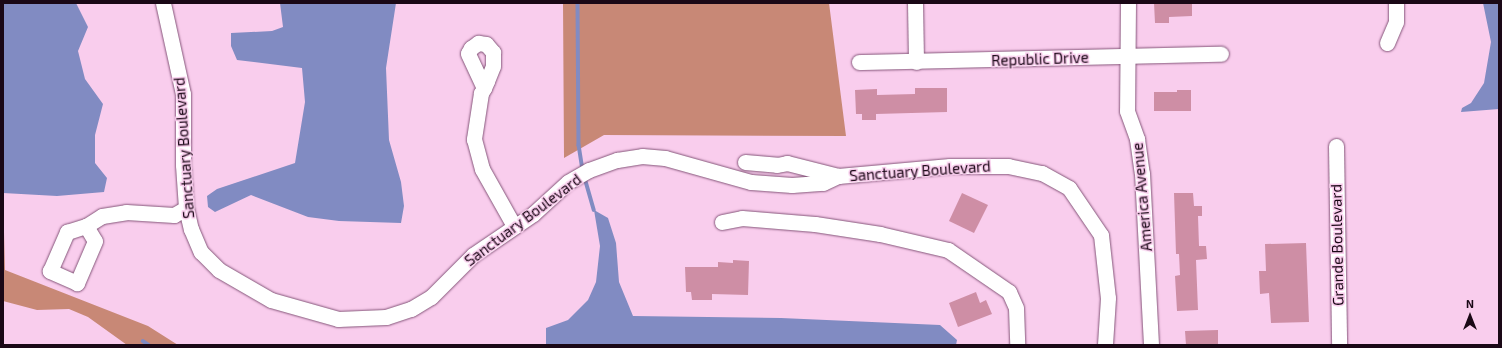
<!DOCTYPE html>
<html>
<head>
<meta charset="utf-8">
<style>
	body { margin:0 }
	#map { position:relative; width:1502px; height:348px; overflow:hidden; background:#f9cded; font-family:"Exo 2",sans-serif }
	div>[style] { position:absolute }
	.forest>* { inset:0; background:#c88876 }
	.water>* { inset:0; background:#818bc2 }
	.stream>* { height:3.5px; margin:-1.75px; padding:0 1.75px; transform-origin:1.75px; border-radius:1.75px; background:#818bc2 }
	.building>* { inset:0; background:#ce8ea5 }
	.roads { filter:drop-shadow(0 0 1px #85567a) drop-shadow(0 0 1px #85567a) }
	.minor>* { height:15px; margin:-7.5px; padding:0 7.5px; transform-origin:7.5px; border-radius:7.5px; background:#fff }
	span { translate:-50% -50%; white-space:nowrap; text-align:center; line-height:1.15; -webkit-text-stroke:3px #f9cded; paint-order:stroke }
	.street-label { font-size:15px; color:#1a0816 }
	.frame { position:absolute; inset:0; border:4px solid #1a0816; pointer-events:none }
	.north { position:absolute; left:1450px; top:296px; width:40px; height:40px; -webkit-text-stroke:3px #f9cded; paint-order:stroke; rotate:0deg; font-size:11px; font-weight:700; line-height:16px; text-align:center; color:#1a0816 }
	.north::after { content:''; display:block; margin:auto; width:14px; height:18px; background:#1a0816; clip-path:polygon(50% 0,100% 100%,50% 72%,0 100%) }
</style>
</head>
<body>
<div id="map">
	<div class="forest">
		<div style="clip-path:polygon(563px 3px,829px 3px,846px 136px,604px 135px,564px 158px)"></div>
		<div style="clip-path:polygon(3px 193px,5px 270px,148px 326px,178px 345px,127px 345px,88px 317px,69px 309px,37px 310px,3px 301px)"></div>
	</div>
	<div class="water">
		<div style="clip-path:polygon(3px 3px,76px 3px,88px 27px,78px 51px,85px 79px,103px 104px,95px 135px,95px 163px,107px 178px,104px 192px,57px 196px,3px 193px)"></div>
		<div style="clip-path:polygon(280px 3px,396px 3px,386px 68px,389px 140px,401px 182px,404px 206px,401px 223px,339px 221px,308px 217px,251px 195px,215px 212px,208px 207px,207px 196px,217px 189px,295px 163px,305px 102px,302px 68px,237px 60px,231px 46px,231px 33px,272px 31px,283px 27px)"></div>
		<div style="clip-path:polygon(1483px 3px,1499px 3px,1499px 109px,1461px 112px,1462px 108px,1471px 103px,1484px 83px,1491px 42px)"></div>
		<div style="clip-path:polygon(594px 210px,608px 218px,616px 243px,619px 282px,633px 316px,781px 318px,940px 325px,957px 340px,956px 345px,546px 345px,546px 328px,568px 320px,588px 300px,596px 282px,600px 246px)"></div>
	</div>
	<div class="stream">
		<div style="left:578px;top:3px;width:142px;rotate:89.6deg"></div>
		<div style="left:579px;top:145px;width:25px;rotate:81deg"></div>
		<div style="left:585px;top:178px;width:33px;rotate:74deg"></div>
		<div style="left:143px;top:341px;width:7px;rotate:34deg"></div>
	</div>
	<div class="building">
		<div style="clip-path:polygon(1154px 3px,1192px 3px,1192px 16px,1169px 17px,1169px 23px,1155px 23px)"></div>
		<div style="clip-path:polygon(915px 88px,947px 88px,947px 112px,876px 114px,876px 120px,862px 120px,862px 114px,856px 114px,855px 90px,877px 89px,877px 95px,915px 94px)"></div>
		<div style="clip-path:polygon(1177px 90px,1191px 90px,1191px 111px,1154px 111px,1154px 92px,1177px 92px)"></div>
		<div style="clip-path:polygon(962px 193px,988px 205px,974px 233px,949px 221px)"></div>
		<div style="clip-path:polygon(1174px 193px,1193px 193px,1194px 206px,1202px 206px,1202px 216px,1198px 216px,1199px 246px,1206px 246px,1207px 259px,1196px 260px,1198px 310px,1177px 311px,1175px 276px,1180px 275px,1179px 254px,1176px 254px)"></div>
		<div style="clip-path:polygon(1306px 243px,1309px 322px,1271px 323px,1269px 293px,1260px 294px,1259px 271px,1266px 271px,1265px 244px)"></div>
		<div style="clip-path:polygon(733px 260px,749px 261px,748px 295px,712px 294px,712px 300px,692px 300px,691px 292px,686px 292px,685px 267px,718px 267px,718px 262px,733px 263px)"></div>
		<div style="clip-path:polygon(976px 292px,980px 303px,986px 300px,992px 314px,958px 327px,949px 303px)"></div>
		<div style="clip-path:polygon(1218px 330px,1218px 344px,1186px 345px,1185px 331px)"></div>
	</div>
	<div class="roads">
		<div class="minor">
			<div style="left:163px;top:3px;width:93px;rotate:77.6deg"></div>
			<div style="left:183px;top:94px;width:71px;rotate:90deg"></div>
			<div style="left:183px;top:165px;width:43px;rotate:86deg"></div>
			<div style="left:186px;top:208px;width:22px;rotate:77deg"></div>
			<div style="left:191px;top:229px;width:25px;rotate:67deg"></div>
			<div style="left:201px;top:252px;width:25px;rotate:45deg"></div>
			<div style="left:219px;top:270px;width:60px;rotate:30deg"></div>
			<div style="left:271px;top:300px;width:70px;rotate:15.8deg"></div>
			<div style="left:338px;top:319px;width:48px;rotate:-2.4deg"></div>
			<div style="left:386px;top:317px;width:26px;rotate:-18deg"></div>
			<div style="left:411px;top:309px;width:23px;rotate:-31deg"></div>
			<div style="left:431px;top:297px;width:59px;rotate:-45deg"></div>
			<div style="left:473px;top:255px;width:73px;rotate:-34.3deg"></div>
			<div style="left:533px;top:214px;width:47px;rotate:-42.4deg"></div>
			<div style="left:568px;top:182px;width:24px;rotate:-30deg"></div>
			<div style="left:589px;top:170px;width:30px;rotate:-20deg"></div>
			<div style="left:617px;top:160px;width:25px;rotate:-9deg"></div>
			<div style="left:642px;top:156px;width:23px;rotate:5deg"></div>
			<div style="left:665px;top:158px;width:89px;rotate:15.6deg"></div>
			<div style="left:751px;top:182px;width:41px;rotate:4.2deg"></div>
			<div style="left:792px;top:185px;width:31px;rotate:-4deg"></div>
			<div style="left:823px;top:183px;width:17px;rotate:-25deg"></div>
			<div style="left:838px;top:176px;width:112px;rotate:-5.1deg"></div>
			<div style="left:950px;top:166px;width:58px"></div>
			<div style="left:1008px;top:166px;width:35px;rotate:12deg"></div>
			<div style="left:1042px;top:173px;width:31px;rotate:29deg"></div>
			<div style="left:1069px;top:188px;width:57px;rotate:55.8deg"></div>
			<div style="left:1101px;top:235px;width:63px;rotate:83.7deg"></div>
			<div style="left:1108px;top:298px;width:47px;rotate:93.7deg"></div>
			<div style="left:915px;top:3px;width:59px;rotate:89deg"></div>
			<div style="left:1128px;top:3px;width:108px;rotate:90.5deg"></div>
			<div style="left:1127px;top:111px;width:30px;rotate:70deg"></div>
			<div style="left:1137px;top:139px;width:34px;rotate:82deg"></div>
			<div style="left:1142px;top:173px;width:172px;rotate:87deg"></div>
			<div style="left:1387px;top:43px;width:23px;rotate:-67deg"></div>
			<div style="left:1396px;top:22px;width:19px;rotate:-90deg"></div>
			<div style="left:859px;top:62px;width:362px;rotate:-1.3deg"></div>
			<div style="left:484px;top:88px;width:38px;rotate:-115deg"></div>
			<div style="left:468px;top:53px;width:6px;rotate:-59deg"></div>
			<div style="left:471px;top:48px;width:9px;rotate:-36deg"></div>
			<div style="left:478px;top:43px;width:8px;rotate:7deg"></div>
			<div style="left:486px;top:44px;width:11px;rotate:49deg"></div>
			<div style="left:493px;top:52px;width:14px;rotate:90deg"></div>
			<div style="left:493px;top:66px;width:16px;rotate:112deg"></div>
			<div style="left:487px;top:81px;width:8px;rotate:113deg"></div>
			<div style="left:484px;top:88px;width:6px;rotate:121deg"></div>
			<div style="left:481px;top:93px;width:47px;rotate:98.7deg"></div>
			<div style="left:474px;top:139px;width:31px;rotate:75deg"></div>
			<div style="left:482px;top:169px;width:65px;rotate:60.7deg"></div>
			<div style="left:1336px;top:146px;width:199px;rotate:89.1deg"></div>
			<div style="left:745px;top:162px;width:32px;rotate:5deg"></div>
			<div style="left:777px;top:165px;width:10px;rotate:-11deg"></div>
			<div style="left:787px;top:163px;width:53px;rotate:14.3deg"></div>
			<div style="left:722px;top:222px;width:20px;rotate:-11deg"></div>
			<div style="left:742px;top:218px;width:73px;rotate:4.7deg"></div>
			<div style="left:815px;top:224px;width:66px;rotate:8.7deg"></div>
			<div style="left:880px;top:234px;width:70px;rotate:13.2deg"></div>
			<div style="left:948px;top:250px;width:74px;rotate:34.5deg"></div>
			<div style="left:1009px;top:292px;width:17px;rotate:66deg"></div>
			<div style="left:1016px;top:308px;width:37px;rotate:88deg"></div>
			<div style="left:86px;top:226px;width:17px;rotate:59deg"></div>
			<div style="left:95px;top:241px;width:46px;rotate:113.2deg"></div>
			<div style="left:77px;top:283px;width:30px;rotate:-156deg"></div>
			<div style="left:50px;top:271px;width:43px;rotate:-66.4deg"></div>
			<div style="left:67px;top:232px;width:20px;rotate:-18deg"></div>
			<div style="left:86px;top:226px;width:19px;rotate:-32deg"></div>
			<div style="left:102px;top:216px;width:24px;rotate:-9deg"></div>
			<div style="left:126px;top:212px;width:48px;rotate:3.6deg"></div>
			<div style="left:174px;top:215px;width:14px;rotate:-30deg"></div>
		</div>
	</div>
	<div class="street-label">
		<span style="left:1040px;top:59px;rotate:-2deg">Republic Drive</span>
		<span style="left:184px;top:148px;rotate:-94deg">Sanctuary Boulevard</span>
		<span style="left:920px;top:171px;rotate:-4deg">Sanctuary Boulevard</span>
		<span style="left:1142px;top:197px;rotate:-95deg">America Avenue</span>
		<span style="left:523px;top:220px;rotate:-37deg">Sanctuary Boulevard</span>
		<span style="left:1337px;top:245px;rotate:-91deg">Grande Boulevard</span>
	</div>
	<div class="frame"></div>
	<div class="north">N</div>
</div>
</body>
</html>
